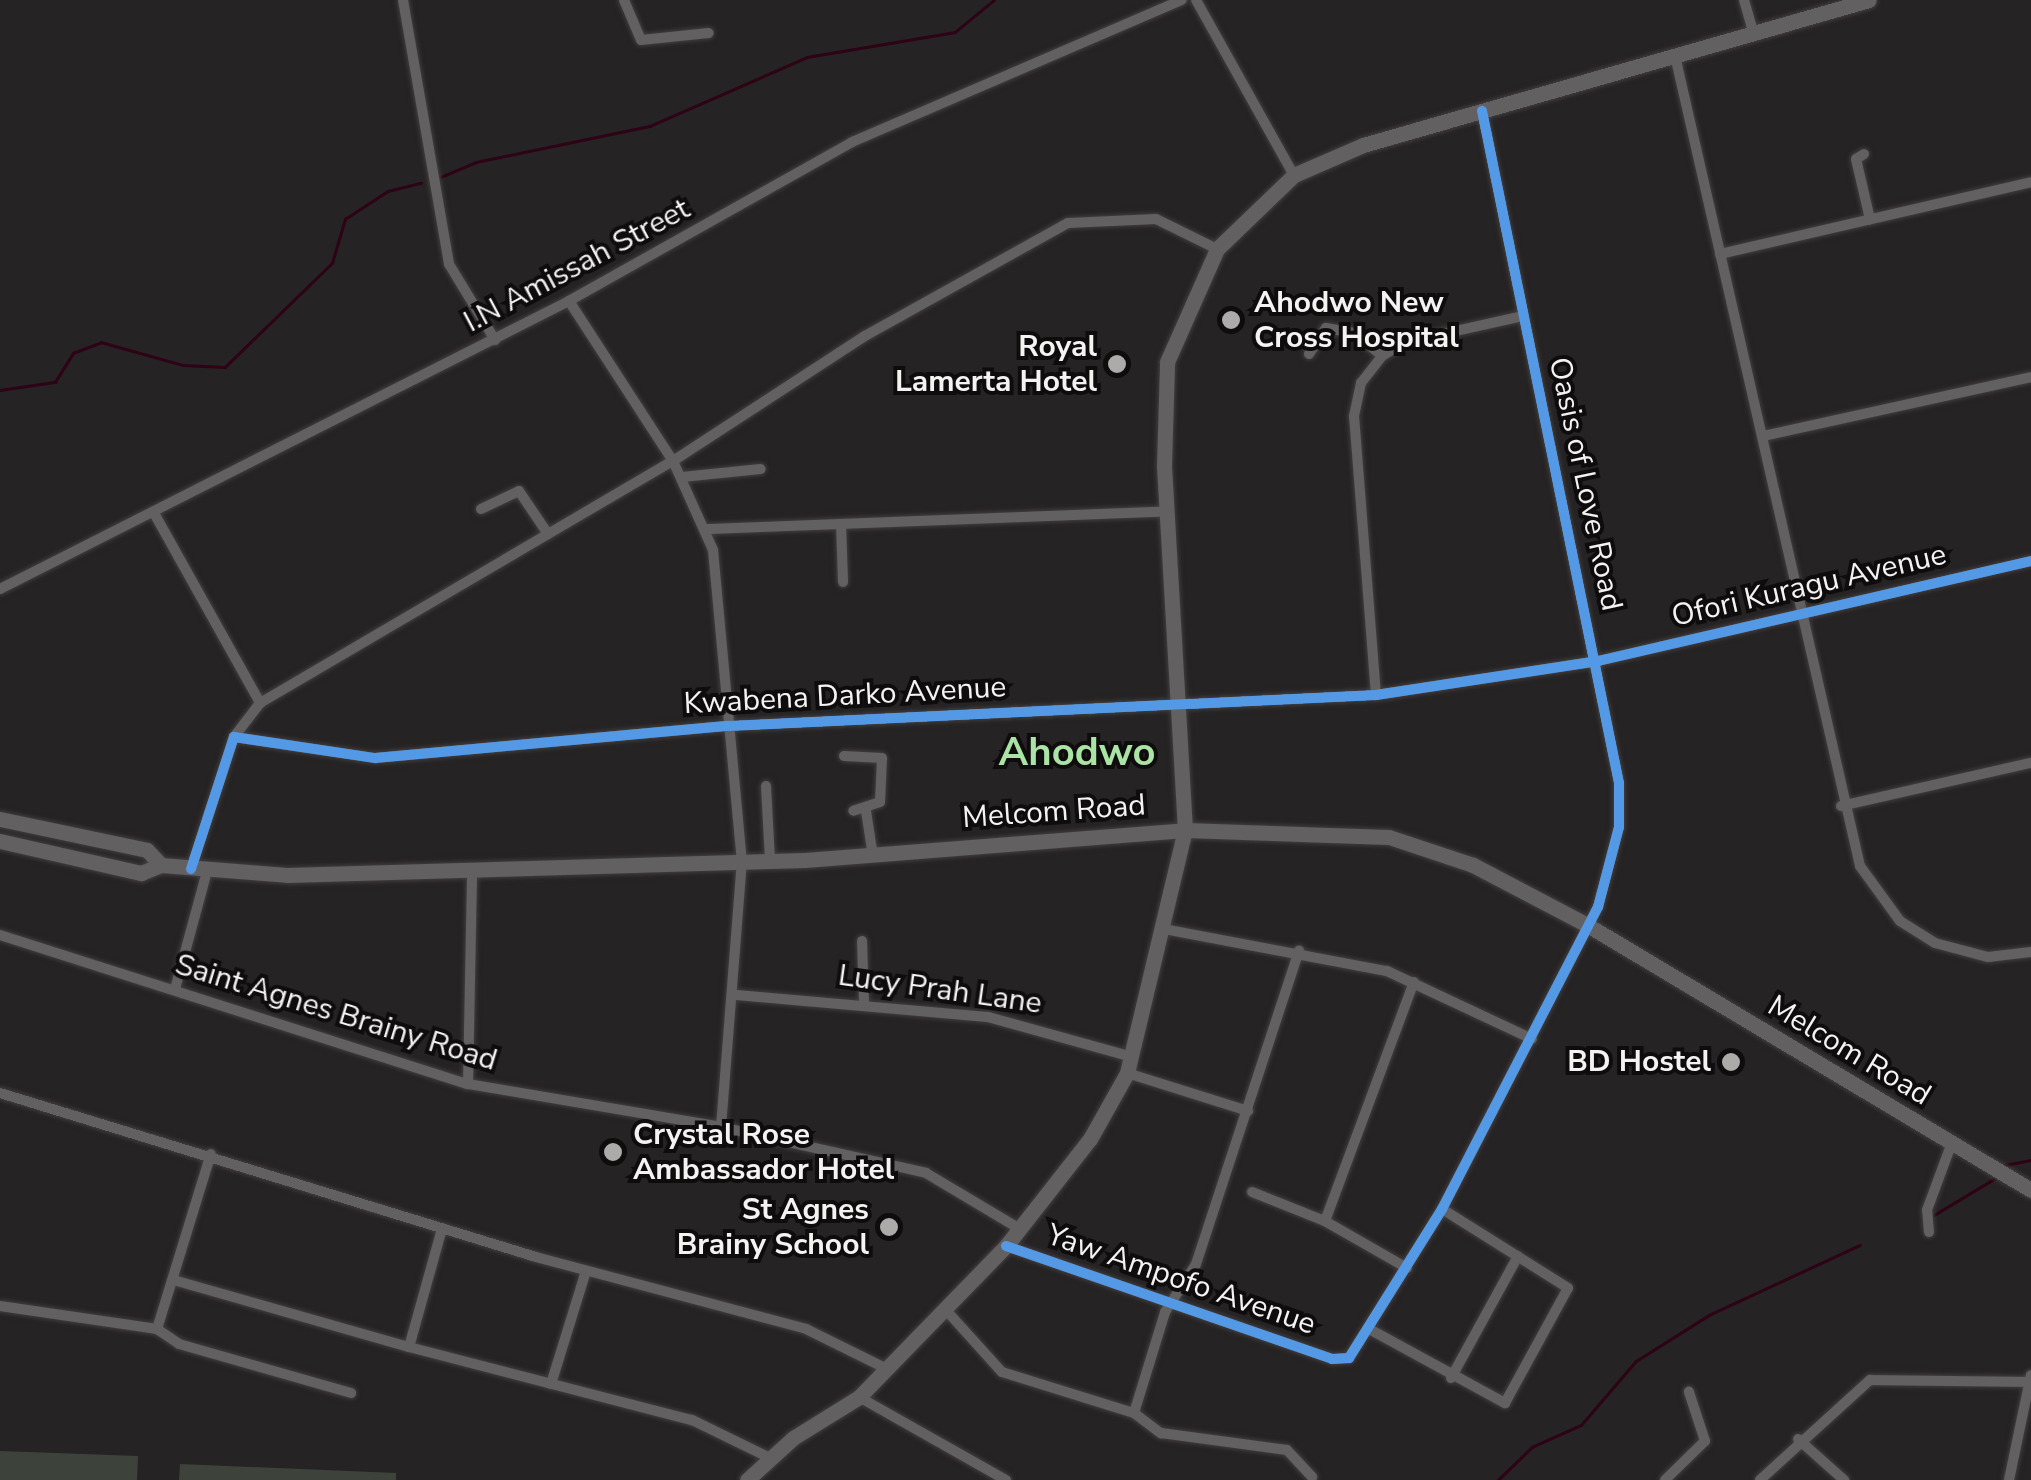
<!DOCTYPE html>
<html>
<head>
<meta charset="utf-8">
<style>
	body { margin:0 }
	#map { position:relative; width:2031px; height:1480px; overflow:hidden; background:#262324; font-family:"Nunito Sans",sans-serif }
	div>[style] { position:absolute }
	.stream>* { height:2.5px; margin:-1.25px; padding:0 1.25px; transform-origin:1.25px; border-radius:1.25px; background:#2d0315 }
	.building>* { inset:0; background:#3d423b }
	.roads { filter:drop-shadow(0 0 2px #413e3f) drop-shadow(0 0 2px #413e3f) }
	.street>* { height:10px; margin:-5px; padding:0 5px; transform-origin:5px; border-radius:5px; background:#626060 }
	.secondary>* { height:15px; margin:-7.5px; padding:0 7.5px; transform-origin:7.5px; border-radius:7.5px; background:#626060 }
	.cycleway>* { height:10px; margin:-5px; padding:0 5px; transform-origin:5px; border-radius:5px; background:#5399e6 }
	.dots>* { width:28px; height:28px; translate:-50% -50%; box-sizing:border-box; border:5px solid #0e0c0d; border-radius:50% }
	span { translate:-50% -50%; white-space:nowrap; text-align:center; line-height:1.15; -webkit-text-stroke:8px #0e0c0d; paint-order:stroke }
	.street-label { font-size:30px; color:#f5f2f2 }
	.poi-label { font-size:30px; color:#f5f2f2; font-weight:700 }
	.left { translate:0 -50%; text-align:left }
	.right { translate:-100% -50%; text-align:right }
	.district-label { font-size:40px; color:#abe2a5; font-weight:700 }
</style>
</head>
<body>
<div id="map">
	<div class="stream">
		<div style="left:441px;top:177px;width:38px;rotate:-23deg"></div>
		<div style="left:476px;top:162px;width:178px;rotate:-11.7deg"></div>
		<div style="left:650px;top:126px;width:171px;rotate:-23.7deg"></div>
		<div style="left:807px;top:57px;width:150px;rotate:-9.6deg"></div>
		<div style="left:955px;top:32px;width:50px;rotate:-39.4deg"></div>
		<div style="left:0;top:390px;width:56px;rotate:-8.3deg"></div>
		<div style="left:55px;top:382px;width:34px;rotate:-58deg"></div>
		<div style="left:73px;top:353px;width:30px;rotate:-21deg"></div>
		<div style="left:101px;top:342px;width:85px;rotate:15.7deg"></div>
		<div style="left:183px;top:365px;width:42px;rotate:2.7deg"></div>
		<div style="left:225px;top:367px;width:149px;rotate:-44.2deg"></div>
		<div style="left:332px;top:263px;width:46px;rotate:-73.5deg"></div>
		<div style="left:345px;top:219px;width:51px;rotate:-33.1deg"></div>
		<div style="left:388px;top:191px;width:34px;rotate:-14deg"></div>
		<div style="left:2005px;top:1165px;width:26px;rotate:-11deg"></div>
		<div style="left:1934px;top:1215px;width:70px;rotate:-31deg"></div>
		<div style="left:1498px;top:1480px;width:47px;rotate:-44.1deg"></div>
		<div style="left:1532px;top:1447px;width:54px;rotate:-24.2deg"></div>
		<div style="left:1581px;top:1425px;width:84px;rotate:-49.3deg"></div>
		<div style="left:1636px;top:1361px;width:86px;rotate:-32.2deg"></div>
		<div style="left:1709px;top:1315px;width:166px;rotate:-24.9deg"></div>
	</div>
	<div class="building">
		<div style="clip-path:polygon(0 1451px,138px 1456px,137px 1480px,0 1480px)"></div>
		<div style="clip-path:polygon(180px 1464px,396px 1473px,396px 1480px,179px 1480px)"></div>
	</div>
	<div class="roads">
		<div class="street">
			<div style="left:403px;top:0;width:268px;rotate:80.1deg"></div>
			<div style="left:449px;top:264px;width:89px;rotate:58.8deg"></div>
			<div style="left:624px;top:0;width:43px;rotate:67deg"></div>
			<div style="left:641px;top:40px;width:68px;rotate:-5.9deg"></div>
			<div style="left:1196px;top:0;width:201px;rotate:60.8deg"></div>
			<div style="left:1744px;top:0;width:37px;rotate:74deg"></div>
			<div style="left:1676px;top:60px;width:827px;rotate:77.14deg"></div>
			<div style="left:1860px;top:866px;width:68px;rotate:54deg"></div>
			<div style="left:1900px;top:921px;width:41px;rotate:32.2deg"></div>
			<div style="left:1935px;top:943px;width:55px;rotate:14.8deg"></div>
			<div style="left:1988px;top:957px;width:43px;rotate:-6.6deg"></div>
			<div style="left:1864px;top:154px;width:9px;rotate:148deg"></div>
			<div style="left:1856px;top:159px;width:62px;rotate:76.9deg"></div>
			<div style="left:1720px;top:254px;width:319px;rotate:-13deg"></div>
			<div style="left:569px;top:301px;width:191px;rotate:57deg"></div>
			<div style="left:673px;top:461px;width:98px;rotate:65.8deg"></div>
			<div style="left:713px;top:550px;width:311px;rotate:84.7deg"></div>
			<div style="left:742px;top:860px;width:268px;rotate:94.5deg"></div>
			<div style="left:721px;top:1127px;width:210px;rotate:12.6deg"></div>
			<div style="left:926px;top:1173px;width:109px;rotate:30.8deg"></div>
			<div style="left:1309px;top:354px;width:31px;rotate:-57deg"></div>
			<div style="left:1326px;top:328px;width:28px;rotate:10deg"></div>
			<div style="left:1354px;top:333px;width:36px;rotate:39deg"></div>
			<div style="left:1763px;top:436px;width:274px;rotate:-12.4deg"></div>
			<div style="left:682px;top:477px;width:79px;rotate:-5.8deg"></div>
			<div style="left:481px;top:509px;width:42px;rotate:-25.3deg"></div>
			<div style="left:519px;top:491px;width:52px;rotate:56deg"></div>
			<div style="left:154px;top:513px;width:218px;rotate:60.8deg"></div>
			<div style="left:841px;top:524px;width:58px;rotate:88deg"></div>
			<div style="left:708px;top:529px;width:459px;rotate:-2.2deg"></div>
			<div style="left:0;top:589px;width:638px;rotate:-26.85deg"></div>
			<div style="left:569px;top:301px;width:325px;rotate:-29.3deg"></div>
			<div style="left:852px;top:142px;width:359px;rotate:-23.3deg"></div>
			<div style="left:1376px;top:695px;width:280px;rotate:-94.5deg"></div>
			<div style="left:1354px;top:416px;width:34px;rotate:-78deg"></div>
			<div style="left:1361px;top:383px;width:34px;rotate:-52deg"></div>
			<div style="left:1382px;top:356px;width:28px;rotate:-30deg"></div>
			<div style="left:1406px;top:342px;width:120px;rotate:-12.5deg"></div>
			<div style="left:234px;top:737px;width:43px;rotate:-52.6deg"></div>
			<div style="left:260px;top:703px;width:479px;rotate:-30.4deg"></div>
			<div style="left:673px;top:461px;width:229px;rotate:-33.1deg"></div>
			<div style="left:865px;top:336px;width:232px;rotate:-29.1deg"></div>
			<div style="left:1068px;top:223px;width:88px;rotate:-2.6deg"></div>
			<div style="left:1156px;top:219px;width:68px;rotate:26.2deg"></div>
			<div style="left:844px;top:756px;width:38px;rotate:3deg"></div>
			<div style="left:882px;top:758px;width:44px;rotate:92.6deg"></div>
			<div style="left:880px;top:802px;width:28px;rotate:162deg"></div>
			<div style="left:766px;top:786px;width:75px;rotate:86.9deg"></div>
			<div style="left:1841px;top:806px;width:195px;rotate:-12.8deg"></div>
			<div style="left:866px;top:811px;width:46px;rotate:81.2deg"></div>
			<div style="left:191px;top:869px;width:139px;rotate:-72deg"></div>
			<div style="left:234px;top:737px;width:143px;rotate:8.5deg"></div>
			<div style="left:375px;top:758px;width:355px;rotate:-5.2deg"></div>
			<div style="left:729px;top:726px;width:648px;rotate:-2.74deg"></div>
			<div style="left:1376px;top:695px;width:225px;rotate:-8.7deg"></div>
			<div style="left:1598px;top:661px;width:444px;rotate:-13deg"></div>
			<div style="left:1164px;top:929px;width:227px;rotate:10.7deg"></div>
			<div style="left:1387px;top:971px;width:160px;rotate:25.1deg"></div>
			<div style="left:0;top:935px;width:491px;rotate:17.7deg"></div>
			<div style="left:468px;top:1084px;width:257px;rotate:9.6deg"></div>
			<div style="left:862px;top:941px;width:61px;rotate:88.1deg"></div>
			<div style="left:175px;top:989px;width:122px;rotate:-74.8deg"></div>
			<div style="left:736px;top:995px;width:253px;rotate:5deg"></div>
			<div style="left:988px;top:1017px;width:149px;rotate:15.5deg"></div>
			<div style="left:1127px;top:1073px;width:127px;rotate:17.4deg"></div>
			<div style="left:468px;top:1084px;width:213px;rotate:-88.9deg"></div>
			<div style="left:0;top:1093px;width:561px;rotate:17.01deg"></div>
			<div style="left:536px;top:1257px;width:279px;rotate:14.9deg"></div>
			<div style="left:806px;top:1329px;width:90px;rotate:26.3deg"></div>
			<div style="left:1252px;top:1192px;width:79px;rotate:21.7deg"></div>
			<div style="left:1929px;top:1232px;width:22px;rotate:-95deg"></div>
			<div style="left:1927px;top:1210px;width:69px;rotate:-69.7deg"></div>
			<div style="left:1006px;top:1246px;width:345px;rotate:19.1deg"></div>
			<div style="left:1332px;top:1359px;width:17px;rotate:-3deg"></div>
			<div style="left:1349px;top:1358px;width:176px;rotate:-58deg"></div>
			<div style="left:1442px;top:1209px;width:340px;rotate:-62.7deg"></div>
			<div style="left:1598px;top:907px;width:83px;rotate:-75.3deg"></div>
			<div style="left:1619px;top:827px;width:44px;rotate:-90deg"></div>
			<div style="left:1619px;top:783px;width:686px;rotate:-101.52deg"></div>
			<div style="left:1407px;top:1268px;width:95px;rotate:-150.2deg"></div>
			<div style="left:1325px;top:1221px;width:255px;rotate:-69.6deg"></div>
			<div style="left:177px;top:1281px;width:241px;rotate:15.9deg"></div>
			<div style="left:409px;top:1347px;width:123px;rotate:-74.4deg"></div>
			<div style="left:0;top:1306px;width:159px;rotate:8.3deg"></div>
			<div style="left:157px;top:1329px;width:27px;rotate:34deg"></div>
			<div style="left:179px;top:1344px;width:179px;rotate:15.9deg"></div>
			<div style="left:945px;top:1309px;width:85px;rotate:47.9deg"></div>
			<div style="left:1002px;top:1372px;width:138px;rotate:17.3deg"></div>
			<div style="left:1134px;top:1413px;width:106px;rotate:-72.9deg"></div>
			<div style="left:1165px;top:1312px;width:57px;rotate:-57.1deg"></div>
			<div style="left:1196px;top:1264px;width:330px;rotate:-71.8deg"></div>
			<div style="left:157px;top:1329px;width:183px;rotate:-72.9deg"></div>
			<div style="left:1371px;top:1330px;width:153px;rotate:28.6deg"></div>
			<div style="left:1505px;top:1403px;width:131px;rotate:-61.3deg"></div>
			<div style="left:1568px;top:1288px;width:149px;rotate:-147.9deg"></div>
			<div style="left:409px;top:1347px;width:292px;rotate:14.5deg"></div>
			<div style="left:692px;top:1420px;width:87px;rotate:26deg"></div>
			<div style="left:1451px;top:1378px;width:139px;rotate:-61.2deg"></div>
			<div style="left:551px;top:1384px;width:118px;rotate:-72.8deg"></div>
			<div style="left:859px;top:1397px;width:169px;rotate:29.5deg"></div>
			<div style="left:1134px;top:1413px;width:34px;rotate:37deg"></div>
			<div style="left:1161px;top:1433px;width:127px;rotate:7.7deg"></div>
			<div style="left:1287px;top:1450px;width:37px;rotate:47deg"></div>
			<div style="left:1798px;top:1439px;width:62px;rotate:41.7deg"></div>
			<div style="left:1665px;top:1480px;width:56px;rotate:-44.3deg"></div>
			<div style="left:1705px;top:1441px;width:52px;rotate:-108.1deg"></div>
			<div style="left:1760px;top:1480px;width:149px;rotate:-42.3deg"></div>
			<div style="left:1870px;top:1380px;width:159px;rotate:0.7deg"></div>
			<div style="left:2009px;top:1480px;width:107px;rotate:-78.2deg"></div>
		</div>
		<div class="secondary">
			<div style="left:0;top:819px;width:150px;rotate:11.9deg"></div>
			<div style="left:147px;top:850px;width:21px;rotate:47deg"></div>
			<div style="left:161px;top:865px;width:126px;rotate:4.5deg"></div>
			<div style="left:287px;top:875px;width:518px;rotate:-1.66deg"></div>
			<div style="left:805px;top:860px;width:381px;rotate:-4.5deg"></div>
			<div style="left:1185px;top:830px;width:204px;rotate:2deg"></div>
			<div style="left:1389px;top:837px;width:89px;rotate:18.4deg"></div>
			<div style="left:1473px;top:865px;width:131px;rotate:27.7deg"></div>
			<div style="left:1589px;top:926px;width:515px;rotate:30.85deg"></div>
			<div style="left:0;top:841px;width:145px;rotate:12.8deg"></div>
			<div style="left:141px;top:873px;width:22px;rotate:-22deg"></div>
			<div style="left:747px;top:1480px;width:62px;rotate:-42.4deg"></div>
			<div style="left:793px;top:1438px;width:78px;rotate:-31.8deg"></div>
			<div style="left:859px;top:1397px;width:211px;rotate:-45.8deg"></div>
			<div style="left:1006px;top:1246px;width:136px;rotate:-51.9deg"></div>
			<div style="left:1090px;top:1139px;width:76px;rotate:-60.7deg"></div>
			<div style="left:1127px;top:1073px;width:250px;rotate:-76.6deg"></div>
			<div style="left:1185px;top:830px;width:365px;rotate:-93.3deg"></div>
			<div style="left:1164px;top:466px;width:104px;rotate:-88.3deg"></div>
			<div style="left:1167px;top:362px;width:124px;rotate:-66.1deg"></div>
			<div style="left:1217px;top:249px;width:107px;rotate:-43.9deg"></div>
			<div style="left:1294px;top:175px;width:75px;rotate:-23.5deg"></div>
			<div style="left:1363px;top:145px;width:526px;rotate:-15.99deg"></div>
		</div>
	</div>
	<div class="cycleway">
		<div style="left:191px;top:869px;width:139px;rotate:-72deg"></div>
		<div style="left:234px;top:737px;width:143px;rotate:8.5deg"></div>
		<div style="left:375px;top:758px;width:355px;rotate:-5.2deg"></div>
		<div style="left:729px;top:726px;width:648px;rotate:-2.74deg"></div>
		<div style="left:1376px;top:695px;width:225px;rotate:-8.7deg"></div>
		<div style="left:1598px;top:661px;width:444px;rotate:-13deg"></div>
		<div style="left:1006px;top:1246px;width:345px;rotate:19.1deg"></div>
		<div style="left:1332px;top:1359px;width:17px;rotate:-3deg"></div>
		<div style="left:1349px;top:1358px;width:176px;rotate:-58deg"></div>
		<div style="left:1442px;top:1209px;width:340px;rotate:-62.7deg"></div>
		<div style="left:1598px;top:907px;width:83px;rotate:-75.3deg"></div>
		<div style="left:1619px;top:827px;width:44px;rotate:-90deg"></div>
		<div style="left:1619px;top:783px;width:686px;rotate:-101.52deg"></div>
	</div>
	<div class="dots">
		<div style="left:1231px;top:320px;background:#adaaaa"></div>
		<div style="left:1117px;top:364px;background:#adaaaa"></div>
		<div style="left:1731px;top:1062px;background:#adaaaa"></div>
		<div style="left:613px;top:1152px;background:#adaaaa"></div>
		<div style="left:889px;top:1227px;background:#adaaaa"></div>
	</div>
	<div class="street-label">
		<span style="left:577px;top:266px;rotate:-28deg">I.N Amissah Street</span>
		<span style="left:1585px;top:484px;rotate:78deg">Oasis of Love Road</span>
		<span style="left:1809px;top:586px;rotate:-13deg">Ofori Kuragu Avenue</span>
		<span style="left:845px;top:696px;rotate:-3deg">Kwabena Darko Avenue</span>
		<span style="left:1054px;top:812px;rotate:-4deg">Melcom Road</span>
		<span style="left:940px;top:990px;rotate:8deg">Lucy Prah Lane</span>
		<span style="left:336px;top:1013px;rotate:17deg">Saint Agnes Brainy Road</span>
		<span style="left:1849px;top:1051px;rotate:31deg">Melcom Road</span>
		<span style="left:1181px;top:1280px;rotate:19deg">Yaw Ampofo Avenue</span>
	</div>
	<div class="poi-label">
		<span class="left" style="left:1254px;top:320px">Ahodwo New<br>Cross Hospital</span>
		<span class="right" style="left:1097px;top:364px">Royal<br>Lamerta Hotel</span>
		<span class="right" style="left:1711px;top:1062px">BD Hostel</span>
		<span class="left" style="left:633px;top:1152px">Crystal Rose<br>Ambassador Hotel</span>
		<span class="right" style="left:869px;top:1227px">St Agnes<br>Brainy School</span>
	</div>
	<div class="district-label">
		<span style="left:1077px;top:752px">Ahodwo</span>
	</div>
</div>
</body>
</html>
